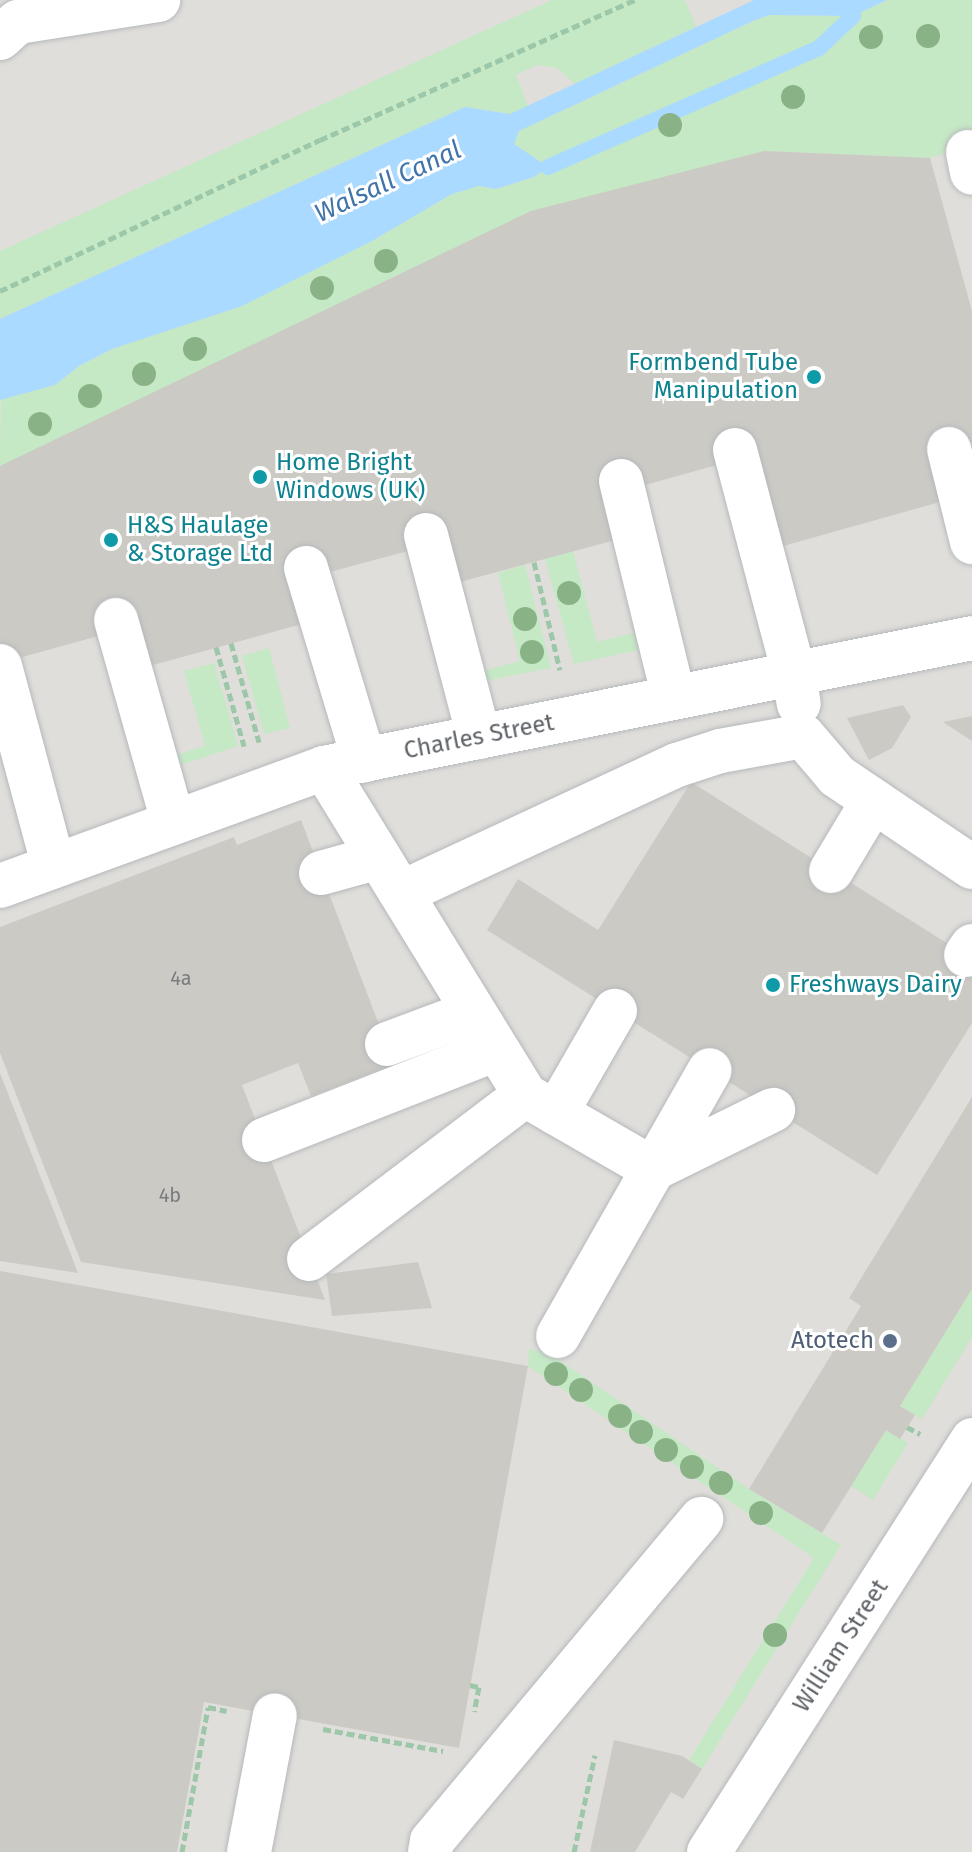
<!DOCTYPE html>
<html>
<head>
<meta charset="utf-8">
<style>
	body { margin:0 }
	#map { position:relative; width:972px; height:1852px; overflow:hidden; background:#f1efe8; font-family:"Fira Sans",sans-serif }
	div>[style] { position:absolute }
	.industrial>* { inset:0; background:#e0deda }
	.green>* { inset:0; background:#c5e8c5 }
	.water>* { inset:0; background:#aadaff }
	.stream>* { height:16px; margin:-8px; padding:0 8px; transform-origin:8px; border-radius:8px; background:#aadaff }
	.building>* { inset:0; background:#cccac5 }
	.path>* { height:5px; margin-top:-2.5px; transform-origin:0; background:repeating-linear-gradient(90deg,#9cc7a9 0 8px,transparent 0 12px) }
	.roads { filter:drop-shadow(0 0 2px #b5b8bc) drop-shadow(0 0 2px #b5b8bc) }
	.minor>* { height:44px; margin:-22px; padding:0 22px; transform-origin:22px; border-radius:22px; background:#fff }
	.trees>* { width:24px; height:24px; margin:-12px; border-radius:50%; background:#89b387 }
	.dots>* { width:22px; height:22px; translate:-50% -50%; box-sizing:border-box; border:4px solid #fff; border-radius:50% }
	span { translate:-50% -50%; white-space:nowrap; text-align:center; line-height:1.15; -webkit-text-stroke:6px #fff; paint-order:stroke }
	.number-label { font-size:20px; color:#7a7d7f }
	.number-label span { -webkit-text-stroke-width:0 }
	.culture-label { font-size:24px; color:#0d838f }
	.right { translate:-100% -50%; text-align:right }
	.left { translate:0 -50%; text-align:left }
	.street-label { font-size:24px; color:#5f6368 }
	.service-label { font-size:24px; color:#4e5e75 }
	.water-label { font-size:26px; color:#4174aa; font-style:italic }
</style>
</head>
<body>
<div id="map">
	<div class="industrial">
		<div style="clip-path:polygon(0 0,972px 0,972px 1852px,0 1852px)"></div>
	</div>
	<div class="green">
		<div style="clip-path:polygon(552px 0,685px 0,696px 27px,575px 84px,557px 68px,537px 65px,516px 75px,528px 106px,510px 114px,465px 107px,0 319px,0 251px)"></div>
		<div style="clip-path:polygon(887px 0,972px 0,972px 146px,930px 158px,764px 151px,0 466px,1px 399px,55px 385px,79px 366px,112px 349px,242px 306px,372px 241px,452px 194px,479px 186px,496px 189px,534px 177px,548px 167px,514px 144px,519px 131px,753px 21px,769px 15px,853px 16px)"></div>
		<div style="clip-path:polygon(573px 551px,597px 642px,634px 633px,639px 650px,574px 664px,545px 559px)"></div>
		<div style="clip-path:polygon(525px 565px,551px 668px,485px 681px,483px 671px,520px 661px,498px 573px)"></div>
		<div style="clip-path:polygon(269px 648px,290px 728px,264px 734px,242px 656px)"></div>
		<div style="clip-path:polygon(214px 663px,238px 746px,175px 767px,170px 757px,205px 746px,184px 671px)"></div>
		<div style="clip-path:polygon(972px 1289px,972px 1337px,922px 1419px,900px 1406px)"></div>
		<div style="clip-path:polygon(529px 1349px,547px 1352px,749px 1489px,841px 1545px,702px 1769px,689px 1760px,814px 1558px,528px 1366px)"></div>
		<div style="clip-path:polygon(886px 1430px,908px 1443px,873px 1500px,851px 1486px)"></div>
	</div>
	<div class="water">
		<div style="clip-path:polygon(754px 0,887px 0,853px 16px,769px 15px,753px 21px,519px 131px,514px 144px,548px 167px,534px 177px,496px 189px,479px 186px,452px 194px,372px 241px,242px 306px,112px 349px,79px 366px,55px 385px,0 400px,0 319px,465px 107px,510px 114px)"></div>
	</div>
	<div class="stream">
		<div style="left:548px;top:167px;width:296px;rotate:-23.7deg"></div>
		<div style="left:819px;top:48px;width:47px;rotate:-43.3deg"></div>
	</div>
	<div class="building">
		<div style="clip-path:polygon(764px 151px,930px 158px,972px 311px,972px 443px,927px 455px,940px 502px,776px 548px,724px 463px,638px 487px,619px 539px,460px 582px,415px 549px,319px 575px,302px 624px,146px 667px,102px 635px,15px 659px,0 652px,0 466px,531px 211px)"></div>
		<div style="clip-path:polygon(903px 705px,911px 717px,892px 748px,869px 760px,847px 718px)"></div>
		<div style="clip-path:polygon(972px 716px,972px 741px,943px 722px)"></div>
		<div style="clip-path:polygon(691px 782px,972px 959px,972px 1023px,877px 1175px,487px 930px,518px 879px,598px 930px)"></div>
		<div style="clip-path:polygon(301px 820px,394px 1064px,311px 1096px,298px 1063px,242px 1085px,325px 1300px,81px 1262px,0 1053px,0 927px,234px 837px,237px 845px)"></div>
		<div style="clip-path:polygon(0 1073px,78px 1273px,0 1261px)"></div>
		<div style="clip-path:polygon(972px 1097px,972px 1289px,900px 1406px,915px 1415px,900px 1439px,886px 1430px,822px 1533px,749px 1489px,861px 1306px,849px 1298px)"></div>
		<div style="clip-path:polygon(418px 1262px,432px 1308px,332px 1316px,326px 1274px)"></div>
		<div style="clip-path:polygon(0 1271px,528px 1366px,459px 1748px,204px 1702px,177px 1852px,0 1852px)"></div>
		<div style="clip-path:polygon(614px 1740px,682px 1756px,702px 1769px,683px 1799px,671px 1792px,635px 1852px,590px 1852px)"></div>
	</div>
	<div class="path">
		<div style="left:0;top:291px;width:354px;rotate:-25.3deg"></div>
		<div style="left:320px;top:140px;width:345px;rotate:-24deg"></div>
		<div style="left:534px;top:562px;width:111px;rotate:76.5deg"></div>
		<div style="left:231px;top:643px;width:103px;rotate:74.2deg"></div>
		<div style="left:216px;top:647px;width:103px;rotate:74.2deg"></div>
		<div style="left:907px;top:1427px;width:15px;rotate:28deg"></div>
		<div style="left:470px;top:1685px;width:9px;rotate:13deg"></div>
		<div style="left:479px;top:1687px;width:25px;rotate:101deg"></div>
		<div style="left:323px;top:1729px;width:122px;rotate:10.4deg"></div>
		<div style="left:182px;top:1852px;width:147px;rotate:-79.8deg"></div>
		<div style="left:208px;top:1707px;width:19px;rotate:12deg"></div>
		<div style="left:574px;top:1852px;width:99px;rotate:-77.8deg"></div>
	</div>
	<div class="roads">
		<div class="minor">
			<div style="left:0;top:38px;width:24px;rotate:-42deg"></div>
			<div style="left:18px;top:22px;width:142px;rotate:-8.9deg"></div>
			<div style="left:968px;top:152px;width:21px;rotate:79deg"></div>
			<div style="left:949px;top:449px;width:96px;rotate:76.1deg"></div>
			<div style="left:735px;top:450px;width:232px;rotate:75.2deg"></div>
			<div style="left:794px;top:674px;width:30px;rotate:81deg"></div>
			<div style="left:621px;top:481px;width:223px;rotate:76.3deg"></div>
			<div style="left:426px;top:535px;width:209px;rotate:75.3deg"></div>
			<div style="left:306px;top:568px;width:201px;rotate:73.2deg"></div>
			<div style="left:116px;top:620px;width:210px;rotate:74.2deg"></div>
			<div style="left:0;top:666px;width:205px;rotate:75deg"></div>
			<div style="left:324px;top:768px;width:384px;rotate:58.4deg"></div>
			<div style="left:525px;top:1095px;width:148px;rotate:30deg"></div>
			<div style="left:653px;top:1169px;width:134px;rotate:-26.2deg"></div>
			<div style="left:831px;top:871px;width:82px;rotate:-59deg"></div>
			<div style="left:321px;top:873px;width:60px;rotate:-15.4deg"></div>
			<div style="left:0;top:886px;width:345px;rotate:-20deg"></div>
			<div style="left:324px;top:768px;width:661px;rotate:-11.34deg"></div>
			<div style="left:401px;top:893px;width:304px;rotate:-24.9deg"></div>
			<div style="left:677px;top:765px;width:45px;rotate:-18deg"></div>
			<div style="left:720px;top:751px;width:84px;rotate:-10.2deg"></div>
			<div style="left:803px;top:736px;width:52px;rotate:49.6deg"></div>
			<div style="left:837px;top:776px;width:163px;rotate:34deg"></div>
			<div style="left:966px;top:955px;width:11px;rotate:-56deg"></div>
			<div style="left:387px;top:1044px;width:92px;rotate:-20.4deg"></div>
			<div style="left:556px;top:1113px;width:118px;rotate:-60deg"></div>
			<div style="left:264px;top:1140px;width:249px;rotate:-21.4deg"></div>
			<div style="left:309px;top:1259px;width:271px;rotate:-37.2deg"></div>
			<div style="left:558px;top:1336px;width:306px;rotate:-60.3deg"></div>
			<div style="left:249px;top:1852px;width:139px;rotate:-79.3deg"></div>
			<div style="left:430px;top:1852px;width:11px;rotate:-80deg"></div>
			<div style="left:432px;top:1841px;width:420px;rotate:-50.1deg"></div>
			<div style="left:709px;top:1852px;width:489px;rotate:-57.4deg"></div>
		</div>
	</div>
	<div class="trees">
		<div style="left:928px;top:36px"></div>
		<div style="left:871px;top:37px"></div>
		<div style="left:793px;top:97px"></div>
		<div style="left:670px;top:125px"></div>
		<div style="left:386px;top:261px"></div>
		<div style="left:322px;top:288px"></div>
		<div style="left:195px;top:349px"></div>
		<div style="left:144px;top:374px"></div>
		<div style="left:90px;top:396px"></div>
		<div style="left:40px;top:424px"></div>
		<div style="left:569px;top:593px"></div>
		<div style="left:525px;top:619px"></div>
		<div style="left:532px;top:652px"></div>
		<div style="left:556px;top:1374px"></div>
		<div style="left:581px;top:1390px"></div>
		<div style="left:620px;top:1416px"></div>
		<div style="left:641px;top:1432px"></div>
		<div style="left:666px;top:1450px"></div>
		<div style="left:692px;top:1467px"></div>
		<div style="left:721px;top:1483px"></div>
		<div style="left:761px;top:1513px"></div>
		<div style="left:775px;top:1635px"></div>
	</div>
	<div class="dots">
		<div style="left:814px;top:377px;background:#0f9aa8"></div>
		<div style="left:260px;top:477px;background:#0f9aa8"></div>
		<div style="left:111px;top:540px;background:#0f9aa8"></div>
		<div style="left:773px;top:985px;background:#0f9aa8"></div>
		<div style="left:890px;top:1341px;background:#5c6f8a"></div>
	</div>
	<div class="number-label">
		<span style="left:181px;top:978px">4a</span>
		<span style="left:170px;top:1195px">4b</span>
	</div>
	<div class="culture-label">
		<span class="right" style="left:798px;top:377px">Formbend Tube<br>Manipulation</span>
		<span class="left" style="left:276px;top:477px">Home Bright<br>Windows (UK)</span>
		<span class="left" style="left:127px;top:540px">H&amp;S Haulage<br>&amp; Storage Ltd</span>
		<span class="left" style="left:789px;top:985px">Freshways Dairy</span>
	</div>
	<div class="street-label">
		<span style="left:479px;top:737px;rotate:-11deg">Charles Street</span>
		<span style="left:841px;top:1646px;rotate:-57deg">William Street</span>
	</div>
	<div class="service-label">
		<span class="right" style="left:874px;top:1341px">Atotech</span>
	</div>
	<div class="water-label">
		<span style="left:388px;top:182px;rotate:-25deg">Walsall Canal</span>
	</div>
</div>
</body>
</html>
